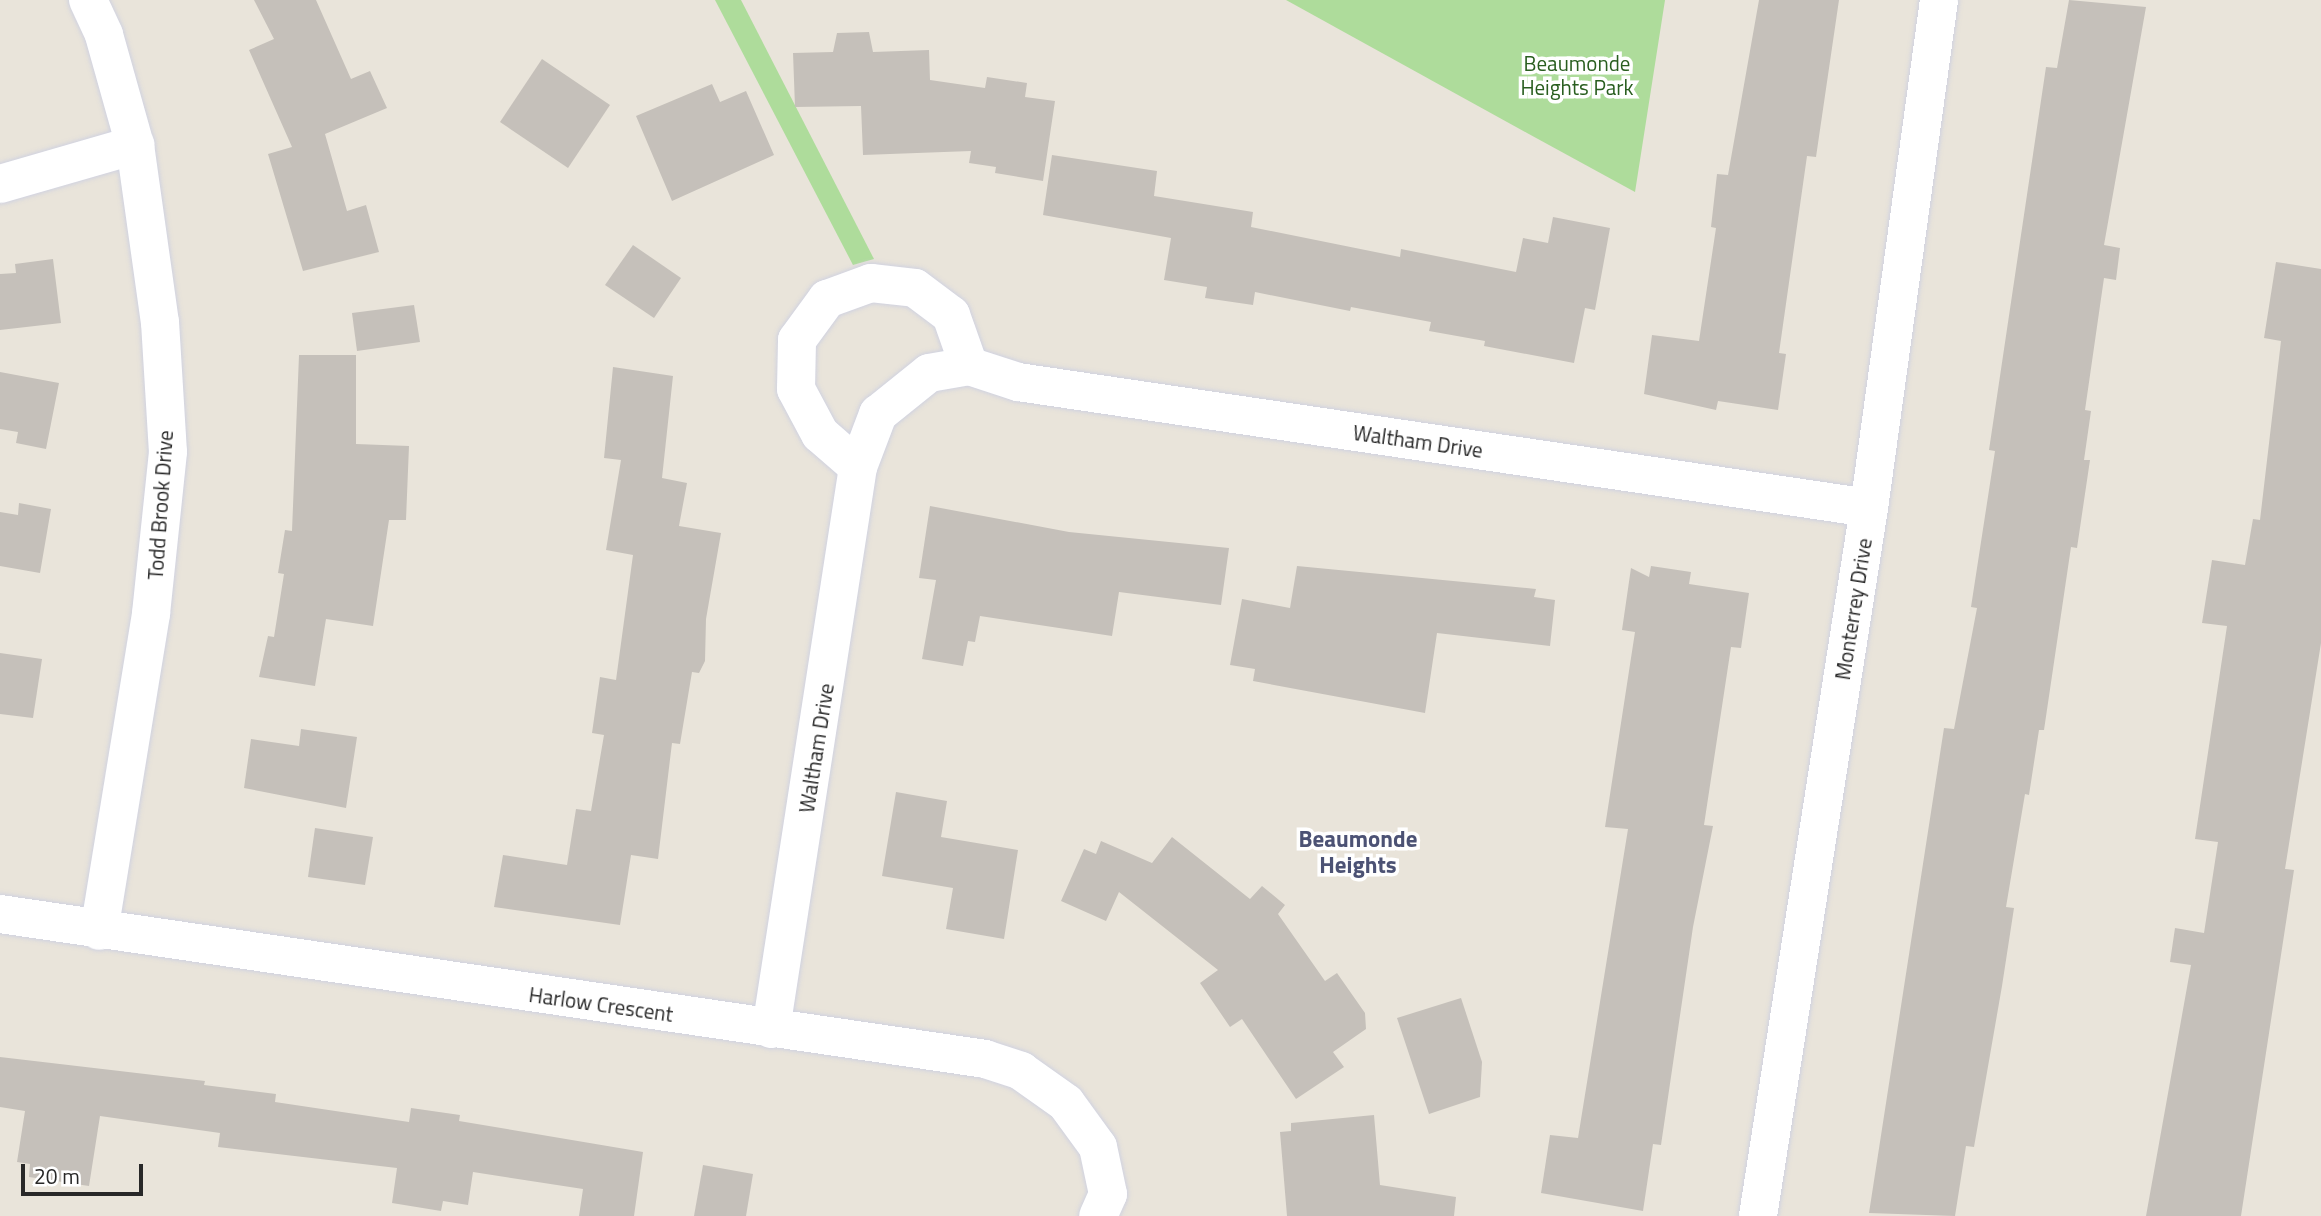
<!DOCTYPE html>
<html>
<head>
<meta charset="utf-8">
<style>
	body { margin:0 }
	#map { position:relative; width:2321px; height:1216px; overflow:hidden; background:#e9e4da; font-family:"Titillium Web",sans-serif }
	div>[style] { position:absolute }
	.green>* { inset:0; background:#aedc9b }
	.building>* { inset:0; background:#c5c0ba }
	.roads { filter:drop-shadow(0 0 2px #d0d2e0) drop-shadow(0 0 2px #d0d2e0) }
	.minor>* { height:38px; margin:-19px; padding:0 19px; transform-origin:19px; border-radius:19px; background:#fff }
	span { translate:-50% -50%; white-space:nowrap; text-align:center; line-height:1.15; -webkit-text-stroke:7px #fff; paint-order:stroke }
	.park-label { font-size:21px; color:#295e1f }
	.street-label { font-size:21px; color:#282828 }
	.neighbourhood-label { font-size:23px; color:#4c5274; font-weight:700 }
	.scale { position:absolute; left:21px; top:1164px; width:122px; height:32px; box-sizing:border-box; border:4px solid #282828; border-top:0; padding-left:9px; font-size:21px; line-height:24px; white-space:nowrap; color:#282828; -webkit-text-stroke:5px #fff; paint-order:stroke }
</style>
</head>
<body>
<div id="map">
	<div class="green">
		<div style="clip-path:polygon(715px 0,741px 0,874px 259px,853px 265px)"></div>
		<div style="clip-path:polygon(1286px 0,1665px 0,1635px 192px,1527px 133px)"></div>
	</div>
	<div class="building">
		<div style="clip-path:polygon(254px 0,316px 0,351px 79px,370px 71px,387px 108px,325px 134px,347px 211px,366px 205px,379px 252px,303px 271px,268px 154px,292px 147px,249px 50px,274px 39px)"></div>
		<div style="clip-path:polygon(1759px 0,1839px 0,1816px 157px,1807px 156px,1779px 353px,1786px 354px,1778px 410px,1718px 401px,1716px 410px,1644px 394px,1652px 335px,1699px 341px,1716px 228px,1711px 227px,1717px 174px,1728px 175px)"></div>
		<div style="clip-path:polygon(2069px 0,2146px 7px,2104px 245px,2120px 248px,2116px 280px,2104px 278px,2085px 410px,2091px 411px,2084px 460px,2090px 460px,2077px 548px,2071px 547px,2044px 730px,2039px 730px,2029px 795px,2025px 794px,2006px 907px,2014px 908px,2002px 986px,1974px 1147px,1966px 1146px,1955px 1216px,1869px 1213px,1944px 728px,1954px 729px,1977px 608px,1971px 607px,1995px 451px,1989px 450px,2046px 67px,2057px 68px)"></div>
		<div style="clip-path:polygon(869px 32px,873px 52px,929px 50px,930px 80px,985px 88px,987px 77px,1027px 83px,1025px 97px,1055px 101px,1043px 181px,995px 173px,996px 167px,969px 163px,971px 151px,863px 155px,861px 106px,795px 107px,793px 53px,833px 52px,837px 33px)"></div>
		<div style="clip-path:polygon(542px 59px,610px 105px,568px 168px,500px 122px)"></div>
		<div style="clip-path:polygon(712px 84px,720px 102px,746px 91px,774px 155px,672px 201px,636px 116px)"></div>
		<div style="clip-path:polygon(1052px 155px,1157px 171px,1154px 196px,1253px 212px,1251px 227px,1400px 257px,1401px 249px,1516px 272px,1523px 238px,1548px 243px,1553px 217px,1610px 228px,1595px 310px,1585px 308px,1574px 363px,1484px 346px,1485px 341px,1429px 331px,1431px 322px,1351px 307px,1350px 311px,1255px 292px,1253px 305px,1205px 298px,1207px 287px,1164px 280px,1171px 238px,1043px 215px)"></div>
		<div style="clip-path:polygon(633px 245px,681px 278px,654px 318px,605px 285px)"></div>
		<div style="clip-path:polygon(53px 259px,61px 323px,0 330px,0 274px,16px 273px,15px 264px)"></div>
		<div style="clip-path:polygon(2276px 262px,2321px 269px,2321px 643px,2285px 869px,2294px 870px,2241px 1216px,2146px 1216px,2191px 965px,2170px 962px,2175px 928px,2204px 933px,2218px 842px,2195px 839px,2227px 626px,2202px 623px,2212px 560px,2245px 565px,2253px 519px,2260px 520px,2281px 341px,2264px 338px)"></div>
		<div style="clip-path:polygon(414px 305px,420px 342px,357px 351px,352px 313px)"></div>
		<div style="clip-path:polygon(299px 355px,356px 355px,356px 444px,409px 446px,406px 520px,389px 520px,373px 626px,326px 619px,315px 686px,259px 677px,268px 636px,274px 637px,284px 574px,278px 573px,285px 530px,292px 531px)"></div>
		<div style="clip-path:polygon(613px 367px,673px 376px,662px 478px,687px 483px,679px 526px,721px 533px,706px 619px,705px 661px,699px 673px,692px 672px,680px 744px,672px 743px,658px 859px,631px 855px,620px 925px,494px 907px,503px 855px,567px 865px,576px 809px,591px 811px,604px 735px,592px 733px,600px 677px,616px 680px,633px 555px,606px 550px,621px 460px,604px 458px)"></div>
		<div style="clip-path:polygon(0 372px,59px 383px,46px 449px,16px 443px,18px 432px,0 429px)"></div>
		<div style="clip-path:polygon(19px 503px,51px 509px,40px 573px,0 566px,0 512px,18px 515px)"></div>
		<div style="clip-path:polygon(930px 506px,1069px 532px,1229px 548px,1221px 605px,1119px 592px,1112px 636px,980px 616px,975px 642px,968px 641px,963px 666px,922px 659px,936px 580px,919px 578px)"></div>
		<div style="clip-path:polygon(1297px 566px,1536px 589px,1534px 597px,1555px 600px,1550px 646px,1437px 633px,1425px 713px,1253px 681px,1255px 669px,1230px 665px,1242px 599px,1290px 608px)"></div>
		<div style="clip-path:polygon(1651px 566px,1691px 572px,1689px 584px,1749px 593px,1741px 648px,1731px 647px,1704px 825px,1713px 826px,1693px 927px,1661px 1145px,1653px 1144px,1643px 1211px,1541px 1193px,1550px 1135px,1578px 1138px,1628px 829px,1605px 827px,1635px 632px,1622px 630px,1631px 568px,1649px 577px)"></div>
		<div style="clip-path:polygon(0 653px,42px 659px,33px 718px,0 714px)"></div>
		<div style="clip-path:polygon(301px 729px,357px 737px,346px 808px,244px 788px,251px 739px,299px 746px)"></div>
		<div style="clip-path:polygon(896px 792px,947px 801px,941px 837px,1018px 850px,1004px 939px,946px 929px,953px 888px,882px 876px)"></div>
		<div style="clip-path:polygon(315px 828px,373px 837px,365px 885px,308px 877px)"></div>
		<div style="clip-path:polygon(1172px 837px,1250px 899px,1262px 886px,1285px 905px,1278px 914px,1325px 981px,1337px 973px,1365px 1013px,1366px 1029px,1333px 1052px,1344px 1067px,1296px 1099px,1242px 1019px,1230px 1027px,1200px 983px,1218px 970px,1119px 892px,1106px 921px,1061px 901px,1084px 849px,1096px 854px,1101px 841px,1152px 863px)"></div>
		<div style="clip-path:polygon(1461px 998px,1482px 1062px,1480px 1097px,1429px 1114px,1397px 1018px)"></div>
		<div style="clip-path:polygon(0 1057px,205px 1081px,204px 1085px,276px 1094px,275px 1102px,409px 1122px,411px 1108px,460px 1115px,459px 1121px,643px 1152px,634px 1216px,579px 1216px,583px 1189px,473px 1172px,468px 1205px,443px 1201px,441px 1211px,392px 1203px,397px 1168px,218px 1147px,220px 1133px,100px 1116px,89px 1186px,29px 1177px,30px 1164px,17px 1162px,25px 1111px,0 1107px)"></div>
		<div style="clip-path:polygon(1374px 1115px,1380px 1185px,1456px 1197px,1454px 1216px,1287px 1216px,1280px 1132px,1291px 1131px,1291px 1123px)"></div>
		<div style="clip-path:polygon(703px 1165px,753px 1174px,746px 1216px,694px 1216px)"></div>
	</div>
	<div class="roads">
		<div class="minor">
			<div style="left:88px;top:0;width:38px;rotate:65deg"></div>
			<div style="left:104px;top:35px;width:114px;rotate:74.3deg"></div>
			<div style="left:135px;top:145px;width:179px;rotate:82deg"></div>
			<div style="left:160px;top:322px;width:130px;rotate:86.5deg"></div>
			<div style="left:168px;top:452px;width:163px;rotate:96deg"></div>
			<div style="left:151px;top:614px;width:321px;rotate:99.3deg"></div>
			<div style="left:0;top:184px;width:141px;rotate:-16.1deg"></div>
			<div style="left:858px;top:467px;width:57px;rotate:-69.3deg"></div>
			<div style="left:878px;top:414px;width:65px;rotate:-38.8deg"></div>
			<div style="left:929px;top:373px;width:41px;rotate:-9.9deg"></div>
			<div style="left:0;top:914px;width:996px;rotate:8.37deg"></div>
			<div style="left:985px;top:1059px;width:38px;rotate:18deg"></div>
			<div style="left:1021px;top:1071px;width:55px;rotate:35.4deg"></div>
			<div style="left:1066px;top:1103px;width:54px;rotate:54deg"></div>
			<div style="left:1098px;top:1147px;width:48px;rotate:78deg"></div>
			<div style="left:1108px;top:1194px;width:24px;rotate:114deg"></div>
			<div style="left:771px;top:1029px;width:569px;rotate:-81.2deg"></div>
			<div style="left:858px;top:467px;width:50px;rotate:-139deg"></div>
			<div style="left:820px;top:434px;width:51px;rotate:-118.1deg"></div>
			<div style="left:796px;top:389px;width:49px;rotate:-88.8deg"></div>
			<div style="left:797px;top:340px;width:51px;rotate:-53.8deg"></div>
			<div style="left:827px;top:299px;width:47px;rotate:-20deg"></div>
			<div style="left:871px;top:283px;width:44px;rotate:6.5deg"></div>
			<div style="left:915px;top:288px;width:45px;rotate:36.9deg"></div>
			<div style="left:951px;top:315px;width:54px;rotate:70.6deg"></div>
			<div style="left:969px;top:366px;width:52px;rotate:18.1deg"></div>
			<div style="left:1018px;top:382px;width:860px;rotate:8.42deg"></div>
			<div style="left:1758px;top:1216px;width:717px;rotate:-81.09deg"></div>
			<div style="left:1869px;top:508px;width:513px;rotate:-82.15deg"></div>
		</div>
	</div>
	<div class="park-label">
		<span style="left:1577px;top:75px">Beaumonde<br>Heights Park</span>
	</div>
	<div class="street-label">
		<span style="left:1418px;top:441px;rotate:8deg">Waltham Drive</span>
		<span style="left:160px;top:505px;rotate:-86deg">Todd Brook Drive</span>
		<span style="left:1853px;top:609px;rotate:-81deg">Monterrey Drive</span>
		<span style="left:816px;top:748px;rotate:-81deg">Waltham Drive</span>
		<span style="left:601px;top:1004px;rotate:8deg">Harlow Crescent</span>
	</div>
	<div class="neighbourhood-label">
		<span style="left:1358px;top:852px">Beaumonde<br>Heights</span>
	</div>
	<div class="scale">20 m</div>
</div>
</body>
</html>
